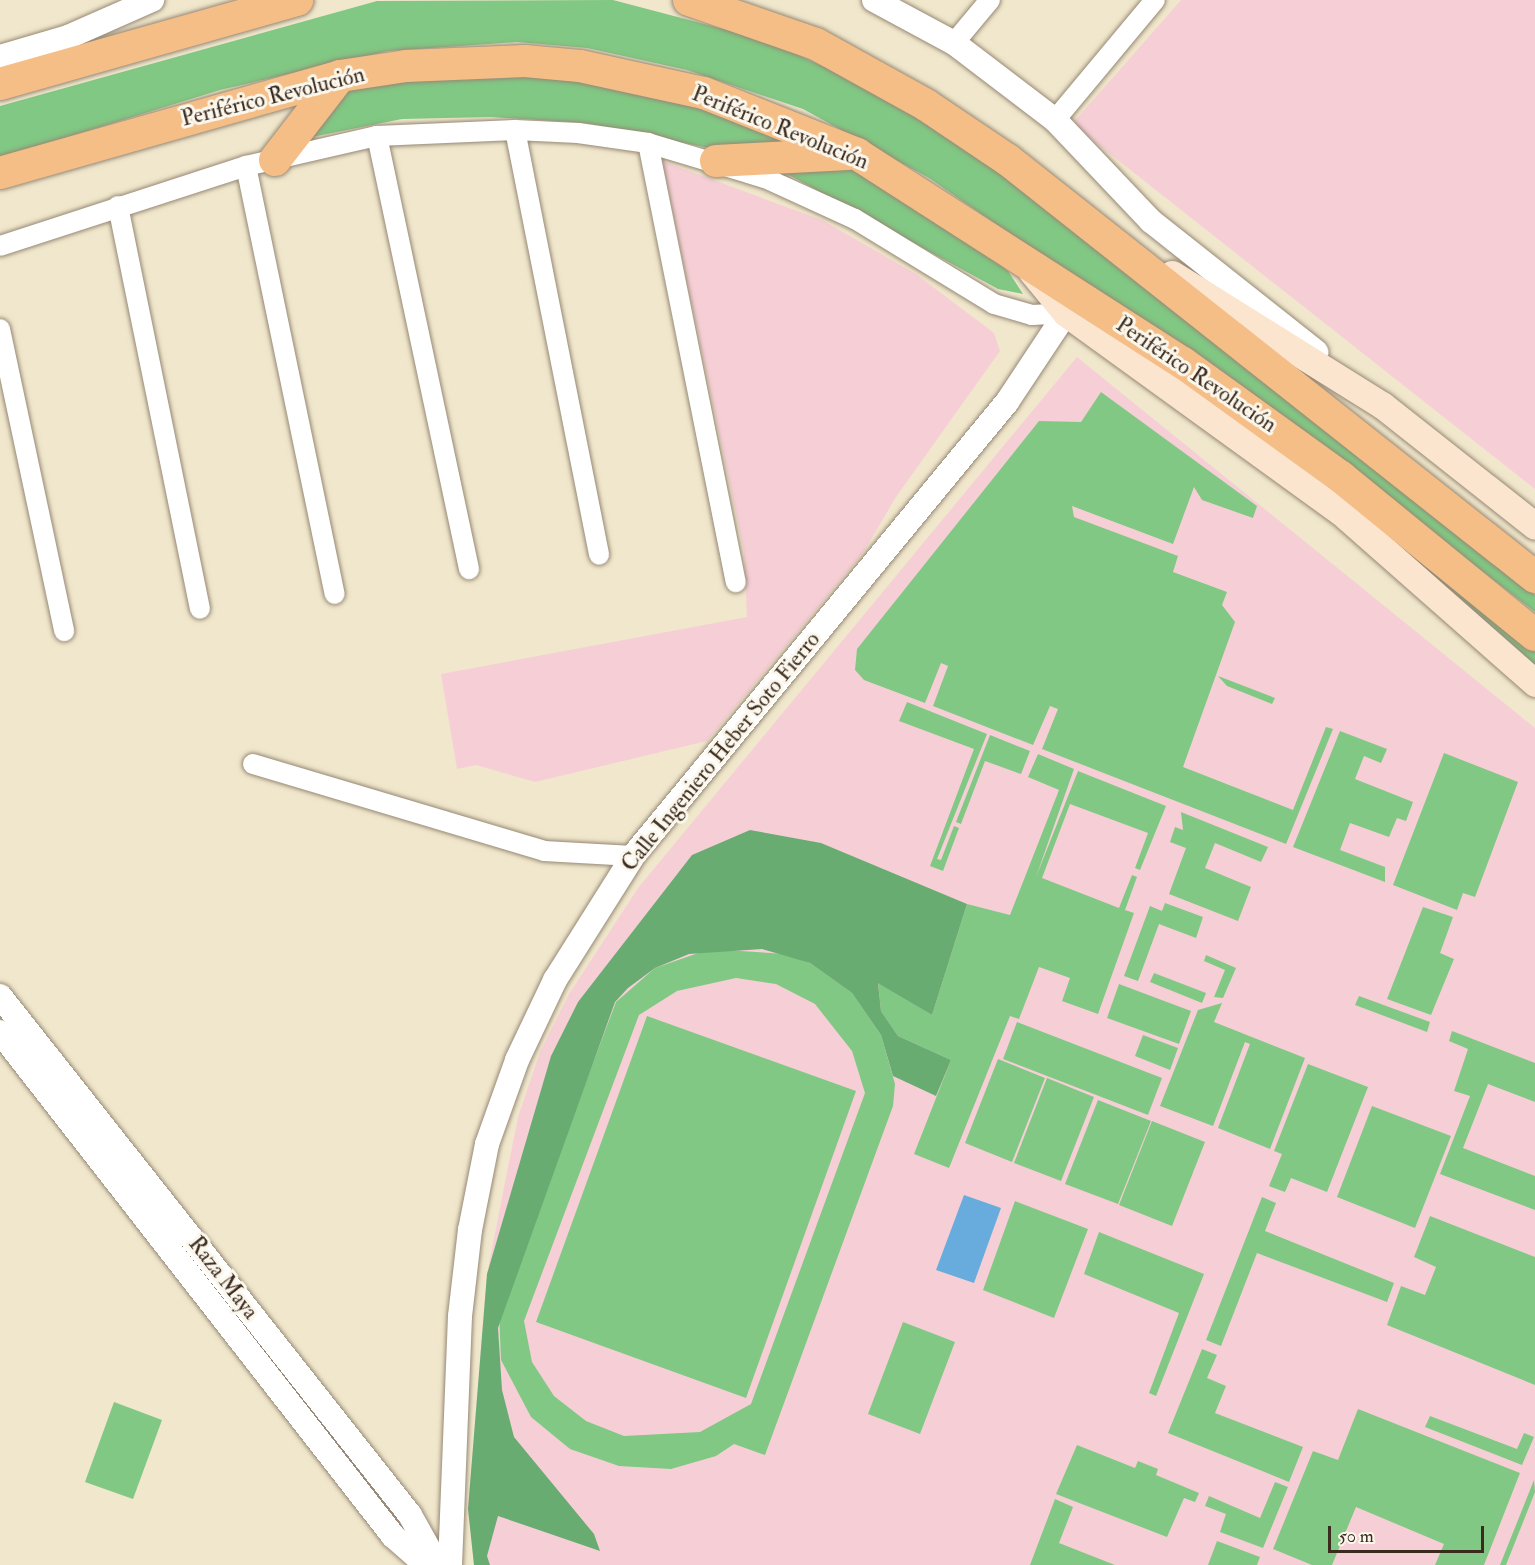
<!DOCTYPE html>
<html>
<head>
<meta charset="utf-8">
<style>
	body { margin:0 }
	#map { position:relative; width:1535px; height:1565px; overflow:hidden; background:#f0e7cc; font-family:"IM FELL Double Pica",serif }
	div>[style] { position:absolute }
	.built>* { inset:0; background:#f6cfd6 }
	.green>* { inset:0; background:#81c884 }
	.forest>* { inset:0; background:#68ac72 }
	.water>* { inset:0; background:#67acdd }
	.roads { filter:drop-shadow(0 0 2px #968875) drop-shadow(0 0 2px #968875) }
	.minor>* { height:20px; margin:-10px; padding:0 10px; transform-origin:10px; border-radius:10px; background:#fff }
	.tertiary>* { height:24px; margin:-12px; padding:0 12px; transform-origin:12px; border-radius:12px; background:#fff }
	.secondary>* { height:27px; margin:-13.5px; padding:0 13.5px; transform-origin:13.5px; border-radius:13.5px; background:#fbe5cf }
	.trunk>* { height:32px; margin:-16px; padding:0 16px; transform-origin:16px; border-radius:16px; background:#f6be87 }
	span { translate:-50% -50%; white-space:nowrap; text-align:center; line-height:1.15; -webkit-text-stroke:6px #fbf7ec; paint-order:stroke }
	.street-label { font-size:22px; color:#3b2a1e }
	.scale { position:absolute; left:1328px; top:1526px; width:156px; height:27px; box-sizing:border-box; border:3px solid #3b2a1e; border-top:0; padding-left:8px; font-size:18px; line-height:21px; white-space:nowrap; color:#3b2a1e; -webkit-text-stroke:4px #fbf7ec; paint-order:stroke }
</style>
</head>
<body>
<div id="map">
	<div class="built">
		<div style="clip-path:polygon(1181px 0,1535px 0,1535px 489px,1072px 124px)"></div>
		<div style="clip-path:polygon(662px 161px,822px 220px,916px 274px,994px 333px,1000px 351px,896px 497px,863px 553px,707px 741px,535px 782px,476px 765px,457px 769px,441px 674px,747px 617px,744px 552px)"></div>
		<div style="clip-path:polygon(1077px 357px,1535px 728px,1535px 1565px,474px 1565px,468px 1509px,487px 1274px,518px 1117px,540px 1052px,569px 994px,638px 888px)"></div>
	</div>
	<div class="green">
		<div style="clip-path:polygon(613px 0,765px 40px,895px 99px,1007px 178px,1484px 551px,1535px 595px,1535px 612px,1329px 453px,929px 178px,803px 109px,687px 70px,587px 48px,517px 42px,388px 51px,220px 90px,0 158px,0 106px,377px 1px)"></div>
		<div style="clip-path:polygon(449px 74px,548px 76px,649px 91px,751px 121px,816px 148px,719px 150px,585px 123px,491px 117px,402px 119px,302px 139px,350px 85px)"></div>
		<div style="clip-path:polygon(767px 163px,860px 170px,961px 233px,1008px 271px,1023px 294px,998px 289px)"></div>
		<div style="clip-path:polygon(1101px 392px,1257px 506px,1253px 518px,1202px 500px,1194px 487px,1173px 544px,1072px 506px,1074px 517px,1178px 556px,1173px 572px,1227px 592px,1222px 605px,1235px 622px,1183px 767px,1293px 810px,1326px 727px,1333px 729px,1286px 844px,1042px 749px,1058px 709px,1050px 706px,1033px 745px,933px 706px,948px 666px,941px 663px,925px 703px,864px 680px,855px 670px,857px 649px,1039px 421px,1081px 422px)"></div>
		<div style="clip-path:polygon(1369px 512px,1535px 651px,1535px 667px,1382px 534px)"></div>
		<div style="clip-path:polygon(1218px 676px,1275px 698px,1272px 704px,1227px 686px)"></div>
		<div style="clip-path:polygon(907px 702px,987px 734px,937px 859px,941px 860px,954px 826px,959px 828px,943px 871px,930px 866px,974px 749px,899px 721px)"></div>
		<div style="clip-path:polygon(1340px 731px,1387px 749px,1381px 763px,1364px 756px,1355px 779px,1413px 802px,1406px 821px,1397px 818px,1389px 837px,1350px 823px,1340px 850px,1385px 867px,1385px 882px,1293px 847px)"></div>
		<div style="clip-path:polygon(990px 735px,1030px 751px,1021px 774px,985px 761px,961px 824px,956px 822px)"></div>
		<div style="clip-path:polygon(1444px 753px,1518px 782px,1475px 897px,1463px 893px,1457px 910px,1393px 885px)"></div>
		<div style="clip-path:polygon(1038px 754px,1074px 769px,1036px 877px,1078px 771px,1166px 806px,1140px 870px,1135px 868px,1148px 833px,1070px 804px,1042px 878px,1119px 908px,1132px 875px,1137px 877px,1125px 910px,1134px 913px,1098px 1014px,1062px 1001px,1070px 978px,1039px 967px,1019px 1019px,1010px 1016px,949px 1168px,914px 1154px,951px 1060px,898px 1036px,881px 1011px,878px 982px,932px 1015px,967px 904px,1010px 915px,1059px 790px,1028px 777px)"></div>
		<div style="clip-path:polygon(1181px 812px,1268px 847px,1261px 862px,1215px 843px,1205px 868px,1251px 887px,1238px 921px,1169px 894px,1186px 848px,1170px 842px,1175px 827px,1183px 830px)"></div>
		<div style="clip-path:polygon(1165px 903px,1203px 917px,1196px 938px,1159px 924px,1138px 981px,1124px 976px,1150px 906px,1162px 911px)"></div>
		<div style="clip-path:polygon(1423px 907px,1453px 917px,1440px 953px,1454px 959px,1431px 1015px,1387px 999px)"></div>
		<div style="clip-path:polygon(evenodd,710px 949px,786px 954px,810px 963px,852px 993px,881px 1035px,895px 1084px,893px 1106px,765px 1455px,734px 1444px,716px 1456px,671px 1469px,619px 1466px,570px 1449px,531px 1417px,501px 1360px,499px 1312px,616px 1002px,655px 968px,710px 949px,736px 978px,776px 984px,815px 1004px,852px 1051px,865px 1093px,751px 1404px,700px 1432px,624px 1436px,586px 1421px,554px 1396px,532px 1362px,524px 1321px,639px 1015px,677px 991px,736px 978px)"></div>
		<div style="clip-path:polygon(1206px 955px,1236px 968px,1223px 998px,1214px 997px,1225px 970px,1204px 961px)"></div>
		<div style="clip-path:polygon(1154px 973px,1206px 993px,1202px 1003px,1150px 982px)"></div>
		<div style="clip-path:polygon(1119px 984px,1191px 1011px,1179px 1044px,1107px 1018px)"></div>
		<div style="clip-path:polygon(1359px 996px,1430px 1022px,1427px 1032px,1355px 1005px)"></div>
		<div style="clip-path:polygon(1222px 1003px,1214px 1022px,1305px 1058px,1270px 1149px,1218px 1128px,1250px 1044px,1245px 1042px,1213px 1126px,1160px 1106px,1198px 1010px)"></div>
		<div style="clip-path:polygon(647px 1016px,856px 1091px,746px 1398px,536px 1322px)"></div>
		<div style="clip-path:polygon(1017px 1022px,1162px 1078px,1148px 1115px,1003px 1059px)"></div>
		<div style="clip-path:polygon(1452px 1031px,1535px 1063px,1535px 1102px,1488px 1084px,1463px 1148px,1535px 1176px,1535px 1210px,1440px 1174px,1470px 1096px,1454px 1091px,1468px 1049px,1449px 1041px)"></div>
		<div style="clip-path:polygon(1143px 1035px,1178px 1048px,1170px 1070px,1135px 1056px)"></div>
		<div style="clip-path:polygon(998px 1059px,1045px 1078px,1012px 1162px,965px 1143px)"></div>
		<div style="clip-path:polygon(1308px 1064px,1368px 1087px,1327px 1192px,1291px 1178px,1285px 1192px,1269px 1186px,1282px 1154px,1274px 1151px)"></div>
		<div style="clip-path:polygon(1047px 1078px,1094px 1097px,1061px 1181px,1014px 1163px)"></div>
		<div style="clip-path:polygon(1098px 1100px,1151px 1121px,1118px 1204px,1065px 1184px)"></div>
		<div style="clip-path:polygon(1372px 1106px,1451px 1136px,1415px 1228px,1337px 1197px)"></div>
		<div style="clip-path:polygon(1152px 1121px,1205px 1142px,1172px 1226px,1119px 1205px)"></div>
		<div style="clip-path:polygon(1262px 1197px,1276px 1203px,1265px 1231px,1394px 1283px,1387px 1302px,1257px 1253px,1221px 1346px,1206px 1340px)"></div>
		<div style="clip-path:polygon(1015px 1201px,1088px 1229px,1054px 1318px,983px 1290px)"></div>
		<div style="clip-path:polygon(1430px 1216px,1535px 1257px,1535px 1385px,1387px 1325px,1401px 1286px,1425px 1295px,1436px 1267px,1414px 1257px)"></div>
		<div style="clip-path:polygon(1099px 1232px,1204px 1274px,1156px 1396px,1149px 1393px,1179px 1313px,1084px 1274px)"></div>
		<div style="clip-path:polygon(903px 1322px,955px 1342px,920px 1434px,868px 1414px)"></div>
		<div style="clip-path:polygon(1202px 1349px,1217px 1355px,1207px 1378px,1226px 1386px,1215px 1413px,1303px 1447px,1289px 1482px,1168px 1433px)"></div>
		<div style="clip-path:polygon(114px 1402px,162px 1420px,133px 1499px,85px 1482px)"></div>
		<div style="clip-path:polygon(1358px 1409px,1520px 1473px,1484px 1565px,1435px 1565px,1444px 1544px,1356px 1507px,1332px 1565px,1312px 1565px,1273px 1549px,1313px 1451px,1338px 1460px)"></div>
		<div style="clip-path:polygon(1430px 1416px,1517px 1449px,1524px 1433px,1534px 1437px,1522px 1465px,1425px 1427px)"></div>
		<div style="clip-path:polygon(1077px 1445px,1135px 1468px,1138px 1461px,1158px 1469px,1156px 1475px,1199px 1493px,1195px 1502px,1184px 1498px,1167px 1537px,1056px 1494px)"></div>
		<div style="clip-path:polygon(1534px 1480px,1535px 1492px,1506px 1565px,1500px 1565px)"></div>
		<div style="clip-path:polygon(1275px 1482px,1288px 1487px,1263px 1548px,1220px 1532px,1226px 1514px,1205px 1506px,1209px 1496px,1260px 1518px)"></div>
		<div style="clip-path:polygon(1055px 1499px,1073px 1507px,1059px 1543px,1115px 1565px,1030px 1565px)"></div>
		<div style="clip-path:polygon(1217px 1541px,1260px 1557px,1257px 1565px,1208px 1565px)"></div>
	</div>
	<div class="forest">
		<div style="clip-path:polygon(750px 830px,821px 843px,967px 904px,932px 1015px,878px 983px,881px 1011px,898px 1036px,951px 1060px,936px 1096px,893px 1076px,881px 1035px,852px 993px,810px 963px,762px 949px,689px 954px,655px 968px,628px 988px,615px 1002px,498px 1328px,502px 1390px,514px 1437px,594px 1534px,600px 1551px,498px 1516px,487px 1556px,490px 1565px,474px 1565px,468px 1509px,487px 1274px,551px 1056px,578px 1002px,692px 855px)"></div>
	</div>
	<div class="water">
		<div style="clip-path:polygon(964px 1195px,1001px 1208px,974px 1283px,936px 1270px)"></div>
	</div>
	<div class="roads">
		<div class="minor">
			<div style="left:954px;top:43px;width:56px;rotate:-50.1deg"></div>
			<div style="left:1055px;top:120px;width:156px;rotate:-50.2deg"></div>
			<div style="left:515px;top:130px;width:433px;rotate:78.8deg"></div>
			<div style="left:377px;top:136px;width:443px;rotate:78deg"></div>
			<div style="left:648px;top:143px;width:448px;rotate:78.7deg"></div>
			<div style="left:246px;top:166px;width:437px;rotate:78.3deg"></div>
			<div style="left:118px;top:206px;width:411px;rotate:78.5deg"></div>
			<div style="left:0;top:246px;width:259px;rotate:-18deg"></div>
			<div style="left:246px;top:166px;width:134px;rotate:-12.9deg"></div>
			<div style="left:377px;top:136px;width:138px;rotate:-2.5deg"></div>
			<div style="left:515px;top:130px;width:63px;rotate:2.7deg"></div>
			<div style="left:578px;top:133px;width:71px;rotate:8.1deg"></div>
			<div style="left:648px;top:143px;width:122px;rotate:16.7deg"></div>
			<div style="left:765px;top:178px;width:99px;rotate:24.5deg"></div>
			<div style="left:855px;top:219px;width:163px;rotate:31.4deg"></div>
			<div style="left:994px;top:304px;width:40px;rotate:16deg"></div>
			<div style="left:1032px;top:315px;width:34px;rotate:-3deg"></div>
			<div style="left:0;top:329px;width:309px;rotate:78deg"></div>
			<div style="left:253px;top:764px;width:304px;rotate:16.6deg"></div>
			<div style="left:544px;top:851px;width:89px;rotate:3.2deg"></div>
		</div>
		<div class="tertiary">
			<div style="left:874px;top:0;width:91px;rotate:28.3deg"></div>
			<div style="left:954px;top:43px;width:127px;rotate:37.3deg"></div>
			<div style="left:1055px;top:120px;width:139px;rotate:46.5deg"></div>
			<div style="left:1151px;top:221px;width:211px;rotate:38.4deg"></div>
			<div style="left:0;top:57px;width:71px;rotate:-16.4deg"></div>
			<div style="left:68px;top:37px;width:92px;rotate:-23.8deg"></div>
			<div style="left:0;top:996px;width:661px;rotate:51.69deg"></div>
			<div style="left:410px;top:1515px;width:57px;rotate:60.8deg"></div>
			<div style="left:0;top:1032px;width:639px;rotate:52.05deg"></div>
			<div style="left:393px;top:1536px;width:44px;rotate:41.3deg"></div>
			<div style="left:450px;top:1565px;width:249px;rotate:-87.7deg"></div>
			<div style="left:460px;top:1316px;width:87px;rotate:-83.4deg"></div>
			<div style="left:470px;top:1230px;width:88px;rotate:-78.8deg"></div>
			<div style="left:487px;top:1144px;width:89px;rotate:-70.3deg"></div>
			<div style="left:517px;top:1060px;width:89px;rotate:-64.6deg"></div>
			<div style="left:555px;top:980px;width:146px;rotate:-57.8deg"></div>
			<div style="left:633px;top:856px;width:588px;rotate:-50.52deg"></div>
			<div style="left:1007px;top:402px;width:107px;rotate:-56.5deg"></div>
		</div>
		<div class="secondary">
			<div style="left:1032px;top:272px;width:53px;rotate:50.3deg"></div>
			<div style="left:1066px;top:313px;width:338px;rotate:35.9deg"></div>
			<div style="left:1340px;top:511px;width:260px;rotate:41.4deg"></div>
			<div style="left:1172px;top:274px;width:248px;rotate:32deg"></div>
			<div style="left:1382px;top:405px;width:195px;rotate:38.3deg"></div>
		</div>
		<div class="trunk">
			<div style="left:689px;top:0;width:134px;rotate:19.1deg"></div>
			<div style="left:816px;top:44px;width:126px;rotate:29deg"></div>
			<div style="left:926px;top:105px;width:99px;rotate:33.9deg"></div>
			<div style="left:1008px;top:160px;width:672px;rotate:38.35deg"></div>
			<div style="left:0;top:84px;width:309px;rotate:-15.8deg"></div>
			<div style="left:275px;top:160px;width:106px;rotate:-52.3deg"></div>
			<div style="left:716px;top:161px;width:132px;rotate:-3deg"></div>
			<div style="left:0;top:173px;width:354px;rotate:-15.9deg"></div>
			<div style="left:340px;top:76px;width:67px;rotate:-8.6deg"></div>
			<div style="left:406px;top:66px;width:119px;rotate:-2.4deg"></div>
			<div style="left:525px;top:61px;width:55px;rotate:5.2deg"></div>
			<div style="left:580px;top:66px;width:127px;rotate:12.3deg"></div>
			<div style="left:704px;top:93px;width:165px;rotate:21.7deg"></div>
			<div style="left:857px;top:154px;width:387px;rotate:32.7deg"></div>
			<div style="left:1183px;top:363px;width:195px;rotate:35.8deg"></div>
			<div style="left:1341px;top:477px;width:250px;rotate:39.2deg"></div>
		</div>
	</div>
	<div class="street-label">
		<span style="left:273px;top:97px;rotate:-14deg">Periférico Revolución</span>
		<span style="left:780px;top:128px;rotate:22deg">Periférico Revolución</span>
		<span style="left:1196px;top:375px;rotate:34deg">Periférico Revolución</span>
		<span style="left:721px;top:752px;rotate:-51deg">Calle Ingeniero Heber Soto Fierro</span>
		<span style="left:223px;top:1278px;rotate:52deg">Raza Maya</span>
	</div>
	<div class="scale">50 m</div>
</div>
</body>
</html>
